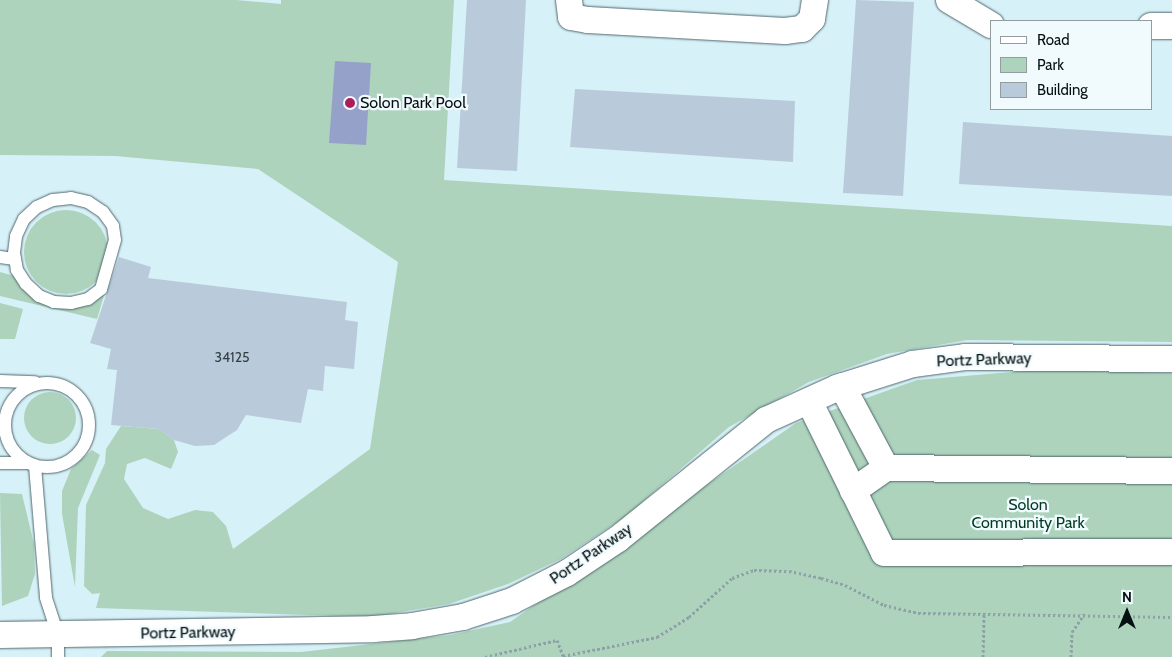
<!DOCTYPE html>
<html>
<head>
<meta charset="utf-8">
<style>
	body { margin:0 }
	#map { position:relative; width:1172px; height:657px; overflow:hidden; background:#d7f1f8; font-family:Cabin,sans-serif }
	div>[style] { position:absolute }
	.green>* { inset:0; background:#add3bc }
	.round { border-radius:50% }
	.water>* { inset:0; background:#96a1ca }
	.building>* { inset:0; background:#b9cbda }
	.path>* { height:3px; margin-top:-1.5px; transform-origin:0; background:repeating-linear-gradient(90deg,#8da1a6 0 2.5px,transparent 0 5px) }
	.roads { filter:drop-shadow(0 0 1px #50676d) drop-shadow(0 0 1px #50676d) }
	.service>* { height:12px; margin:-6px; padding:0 6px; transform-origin:6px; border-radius:6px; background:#fff }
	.service>.ring { margin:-6px; padding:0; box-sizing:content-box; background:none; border:12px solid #fff; border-radius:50% }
	.minor>* { height:26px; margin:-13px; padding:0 13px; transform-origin:13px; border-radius:13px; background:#fff }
	.dots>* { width:14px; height:14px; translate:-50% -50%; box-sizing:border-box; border:2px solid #f1fbfe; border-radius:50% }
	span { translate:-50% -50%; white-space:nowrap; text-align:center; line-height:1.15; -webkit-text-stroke:4.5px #f1fbfe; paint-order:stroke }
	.number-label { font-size:14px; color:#333e43 }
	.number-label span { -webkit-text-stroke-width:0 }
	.poi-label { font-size:16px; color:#060f11 }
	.left { translate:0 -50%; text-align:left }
	.street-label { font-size:16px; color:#060f11 }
	.park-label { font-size:16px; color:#003b21 }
	.legend { position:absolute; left:990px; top:20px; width:162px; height:90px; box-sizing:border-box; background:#f1fbfe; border:1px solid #939d9f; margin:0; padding:6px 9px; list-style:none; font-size:15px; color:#060f11 }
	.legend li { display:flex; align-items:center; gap:10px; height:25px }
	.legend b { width:25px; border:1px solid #939d9f }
	.north { position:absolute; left:1102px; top:587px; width:50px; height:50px; -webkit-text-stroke:4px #f1fbfe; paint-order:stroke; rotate:0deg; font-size:14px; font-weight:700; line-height:20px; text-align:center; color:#060f11 }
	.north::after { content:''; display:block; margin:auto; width:18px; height:22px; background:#060f11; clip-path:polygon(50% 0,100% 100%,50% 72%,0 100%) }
</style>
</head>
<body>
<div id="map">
	<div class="green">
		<div style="clip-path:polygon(0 0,236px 0,281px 4px,281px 0,454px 0,444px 180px,1172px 226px,1172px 342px,967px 340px,887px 354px,809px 382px,729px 427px,625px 517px,561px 559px,508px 584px,449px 604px,372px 617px,96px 608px,100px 593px,92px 594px,84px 586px,86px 505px,105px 463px,106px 449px,121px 426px,159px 429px,174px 440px,178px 452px,171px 469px,145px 458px,127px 464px,124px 479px,143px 508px,168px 519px,195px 510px,213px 512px,226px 526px,233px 549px,370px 449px,398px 262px,258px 169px,115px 156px,0 155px)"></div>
		<div class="round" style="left:24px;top:210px;width:84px;height:84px"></div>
		<div style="clip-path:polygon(0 272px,14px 276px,45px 304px,105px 292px,97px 319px,0 296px)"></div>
		<div style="clip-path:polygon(0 303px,23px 309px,15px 339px,0 339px)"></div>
		<div style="clip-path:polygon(1036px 370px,1172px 373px,1172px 657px,101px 657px,107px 651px,301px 652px,450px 635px,510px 622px,796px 423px,917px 380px)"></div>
		<div class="round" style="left:24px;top:392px;width:52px;height:52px"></div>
		<div style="clip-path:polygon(92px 450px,100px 455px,78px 508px,75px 587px,62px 514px,62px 491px,71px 469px)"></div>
		<div style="clip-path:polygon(0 493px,22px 494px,34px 544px,35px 574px,28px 596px,2px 606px)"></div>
	</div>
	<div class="water">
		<div style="clip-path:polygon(335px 61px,371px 63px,366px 145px,329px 143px)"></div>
	</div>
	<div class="building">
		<div style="clip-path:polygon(467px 0,526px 0,517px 171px,457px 168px)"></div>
		<div style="clip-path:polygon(856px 0,914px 2px,903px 196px,843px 193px)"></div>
		<div style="clip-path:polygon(575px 89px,795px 101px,793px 162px,570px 147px)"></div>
		<div style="clip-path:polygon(963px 122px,1172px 136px,1172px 196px,959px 184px)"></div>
		<div style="clip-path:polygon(119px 257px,151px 267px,148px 278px,347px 302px,345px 320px,358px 322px,354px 369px,325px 366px,323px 391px,308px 389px,301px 423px,246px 415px,237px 430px,214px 445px,195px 446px,174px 440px,159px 429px,111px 425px,117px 370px,107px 369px,111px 349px,90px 343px)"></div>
	</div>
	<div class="path">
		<div style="left:485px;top:657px;width:74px;rotate:-13.3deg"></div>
		<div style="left:557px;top:640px;width:17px;rotate:69deg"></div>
		<div style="left:563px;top:656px;width:96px;rotate:-11.4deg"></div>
		<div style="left:657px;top:637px;width:38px;rotate:-32deg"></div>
		<div style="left:689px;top:617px;width:58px;rotate:-42.2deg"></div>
		<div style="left:732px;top:578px;width:23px;rotate:-20deg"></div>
		<div style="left:754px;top:570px;width:35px;rotate:2deg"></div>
		<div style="left:789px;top:571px;width:33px;rotate:12deg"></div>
		<div style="left:821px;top:578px;width:25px;rotate:16deg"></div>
		<div style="left:845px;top:585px;width:44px;rotate:27.1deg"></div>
		<div style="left:884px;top:605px;width:35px;rotate:13deg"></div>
		<div style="left:918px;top:613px;width:254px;rotate:0.9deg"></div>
		<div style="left:983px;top:657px;width:44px;rotate:-88.7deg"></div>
		<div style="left:1071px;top:657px;width:25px;rotate:-88deg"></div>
		<div style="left:1072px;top:632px;width:22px;rotate:-56deg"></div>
	</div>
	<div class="roads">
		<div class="service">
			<div style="left:71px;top:198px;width:17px;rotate:13deg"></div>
			<div style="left:88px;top:202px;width:18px;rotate:34deg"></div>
			<div style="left:103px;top:212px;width:17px;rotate:54deg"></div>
			<div style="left:113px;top:226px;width:14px;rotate:82deg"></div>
			<div style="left:115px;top:240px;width:51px;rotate:105.9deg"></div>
			<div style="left:101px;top:289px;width:16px;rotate:142deg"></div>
			<div style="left:88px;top:299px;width:17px;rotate:167deg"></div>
			<div style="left:71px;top:303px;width:17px;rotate:-177deg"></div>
			<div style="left:54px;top:302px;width:16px;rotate:-158deg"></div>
			<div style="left:39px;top:296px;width:18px;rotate:-137deg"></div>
			<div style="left:26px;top:284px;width:17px;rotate:-123deg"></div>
			<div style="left:17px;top:270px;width:17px;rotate:-100deg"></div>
			<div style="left:14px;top:253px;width:17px;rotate:-83deg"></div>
			<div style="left:16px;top:236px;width:19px;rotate:-65deg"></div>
			<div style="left:24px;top:219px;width:18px;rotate:-43deg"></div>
			<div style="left:37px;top:207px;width:17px;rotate:-24deg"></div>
			<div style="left:53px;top:200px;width:18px;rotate:-6deg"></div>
			<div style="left:0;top:257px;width:15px;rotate:8deg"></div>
			<div style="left:0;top:381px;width:35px;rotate:2deg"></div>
			<div class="ring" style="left:5px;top:383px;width:72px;height:72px"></div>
			<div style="left:0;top:463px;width:28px"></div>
			<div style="left:35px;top:466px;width:132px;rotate:85.2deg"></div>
			<div style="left:46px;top:598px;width:39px;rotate:72deg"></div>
			<div style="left:58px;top:635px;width:22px;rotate:90deg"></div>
		</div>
		<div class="minor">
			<div style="left:569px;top:0;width:17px;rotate:83deg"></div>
			<div style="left:571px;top:17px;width:17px;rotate:10deg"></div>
			<div style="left:588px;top:20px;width:197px;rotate:3.2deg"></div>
			<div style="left:785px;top:31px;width:17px;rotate:-7deg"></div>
			<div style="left:802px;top:29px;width:14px;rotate:-45deg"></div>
			<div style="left:812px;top:19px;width:19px;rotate:-81deg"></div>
			<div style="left:949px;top:0;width:49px;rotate:30.8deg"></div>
			<div style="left:1151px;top:26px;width:21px"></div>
			<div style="left:842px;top:386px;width:93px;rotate:61.8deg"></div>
			<div style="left:809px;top:401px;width:169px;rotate:63.7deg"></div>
			<div style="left:884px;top:553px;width:288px;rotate:-0.2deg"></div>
			<div style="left:853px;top:491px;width:40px;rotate:-34.9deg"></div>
			<div style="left:886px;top:468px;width:286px;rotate:0.6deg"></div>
			<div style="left:0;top:635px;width:373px;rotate:-0.9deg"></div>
			<div style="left:373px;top:629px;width:39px;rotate:-4deg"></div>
			<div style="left:412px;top:626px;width:52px;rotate:-10deg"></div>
			<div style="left:463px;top:617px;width:52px;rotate:-18.1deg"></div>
			<div style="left:512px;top:601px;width:62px;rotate:-27deg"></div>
			<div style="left:567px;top:573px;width:61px;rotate:-33.7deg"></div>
			<div style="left:618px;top:539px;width:190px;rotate:-38.8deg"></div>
			<div style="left:766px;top:420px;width:78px;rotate:-24.3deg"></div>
			<div style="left:837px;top:388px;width:80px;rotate:-17.5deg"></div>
			<div style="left:913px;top:364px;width:52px;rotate:-7.7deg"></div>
			<div style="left:965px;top:357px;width:207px;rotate:0.6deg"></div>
		</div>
	</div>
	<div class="dots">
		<div style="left:350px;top:103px;background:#ab1e5d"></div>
	</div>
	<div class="number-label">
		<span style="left:232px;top:357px">34125</span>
	</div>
	<div class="poi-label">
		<span class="left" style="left:360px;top:103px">Solon Park Pool</span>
	</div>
	<div class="street-label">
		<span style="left:984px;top:360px;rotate:-2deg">Portz Parkway</span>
		<span style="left:591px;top:554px;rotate:-34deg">Portz Parkway</span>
		<span style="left:188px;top:633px;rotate:-1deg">Portz Parkway</span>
	</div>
	<div class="park-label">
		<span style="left:1028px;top:514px">Solon<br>Community Park</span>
	</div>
	<ul class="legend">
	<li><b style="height:6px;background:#fff"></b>Road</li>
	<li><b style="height:14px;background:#add3bc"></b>Park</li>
	<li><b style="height:14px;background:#b9cbda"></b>Building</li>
	</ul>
	<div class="north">N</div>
</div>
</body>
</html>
